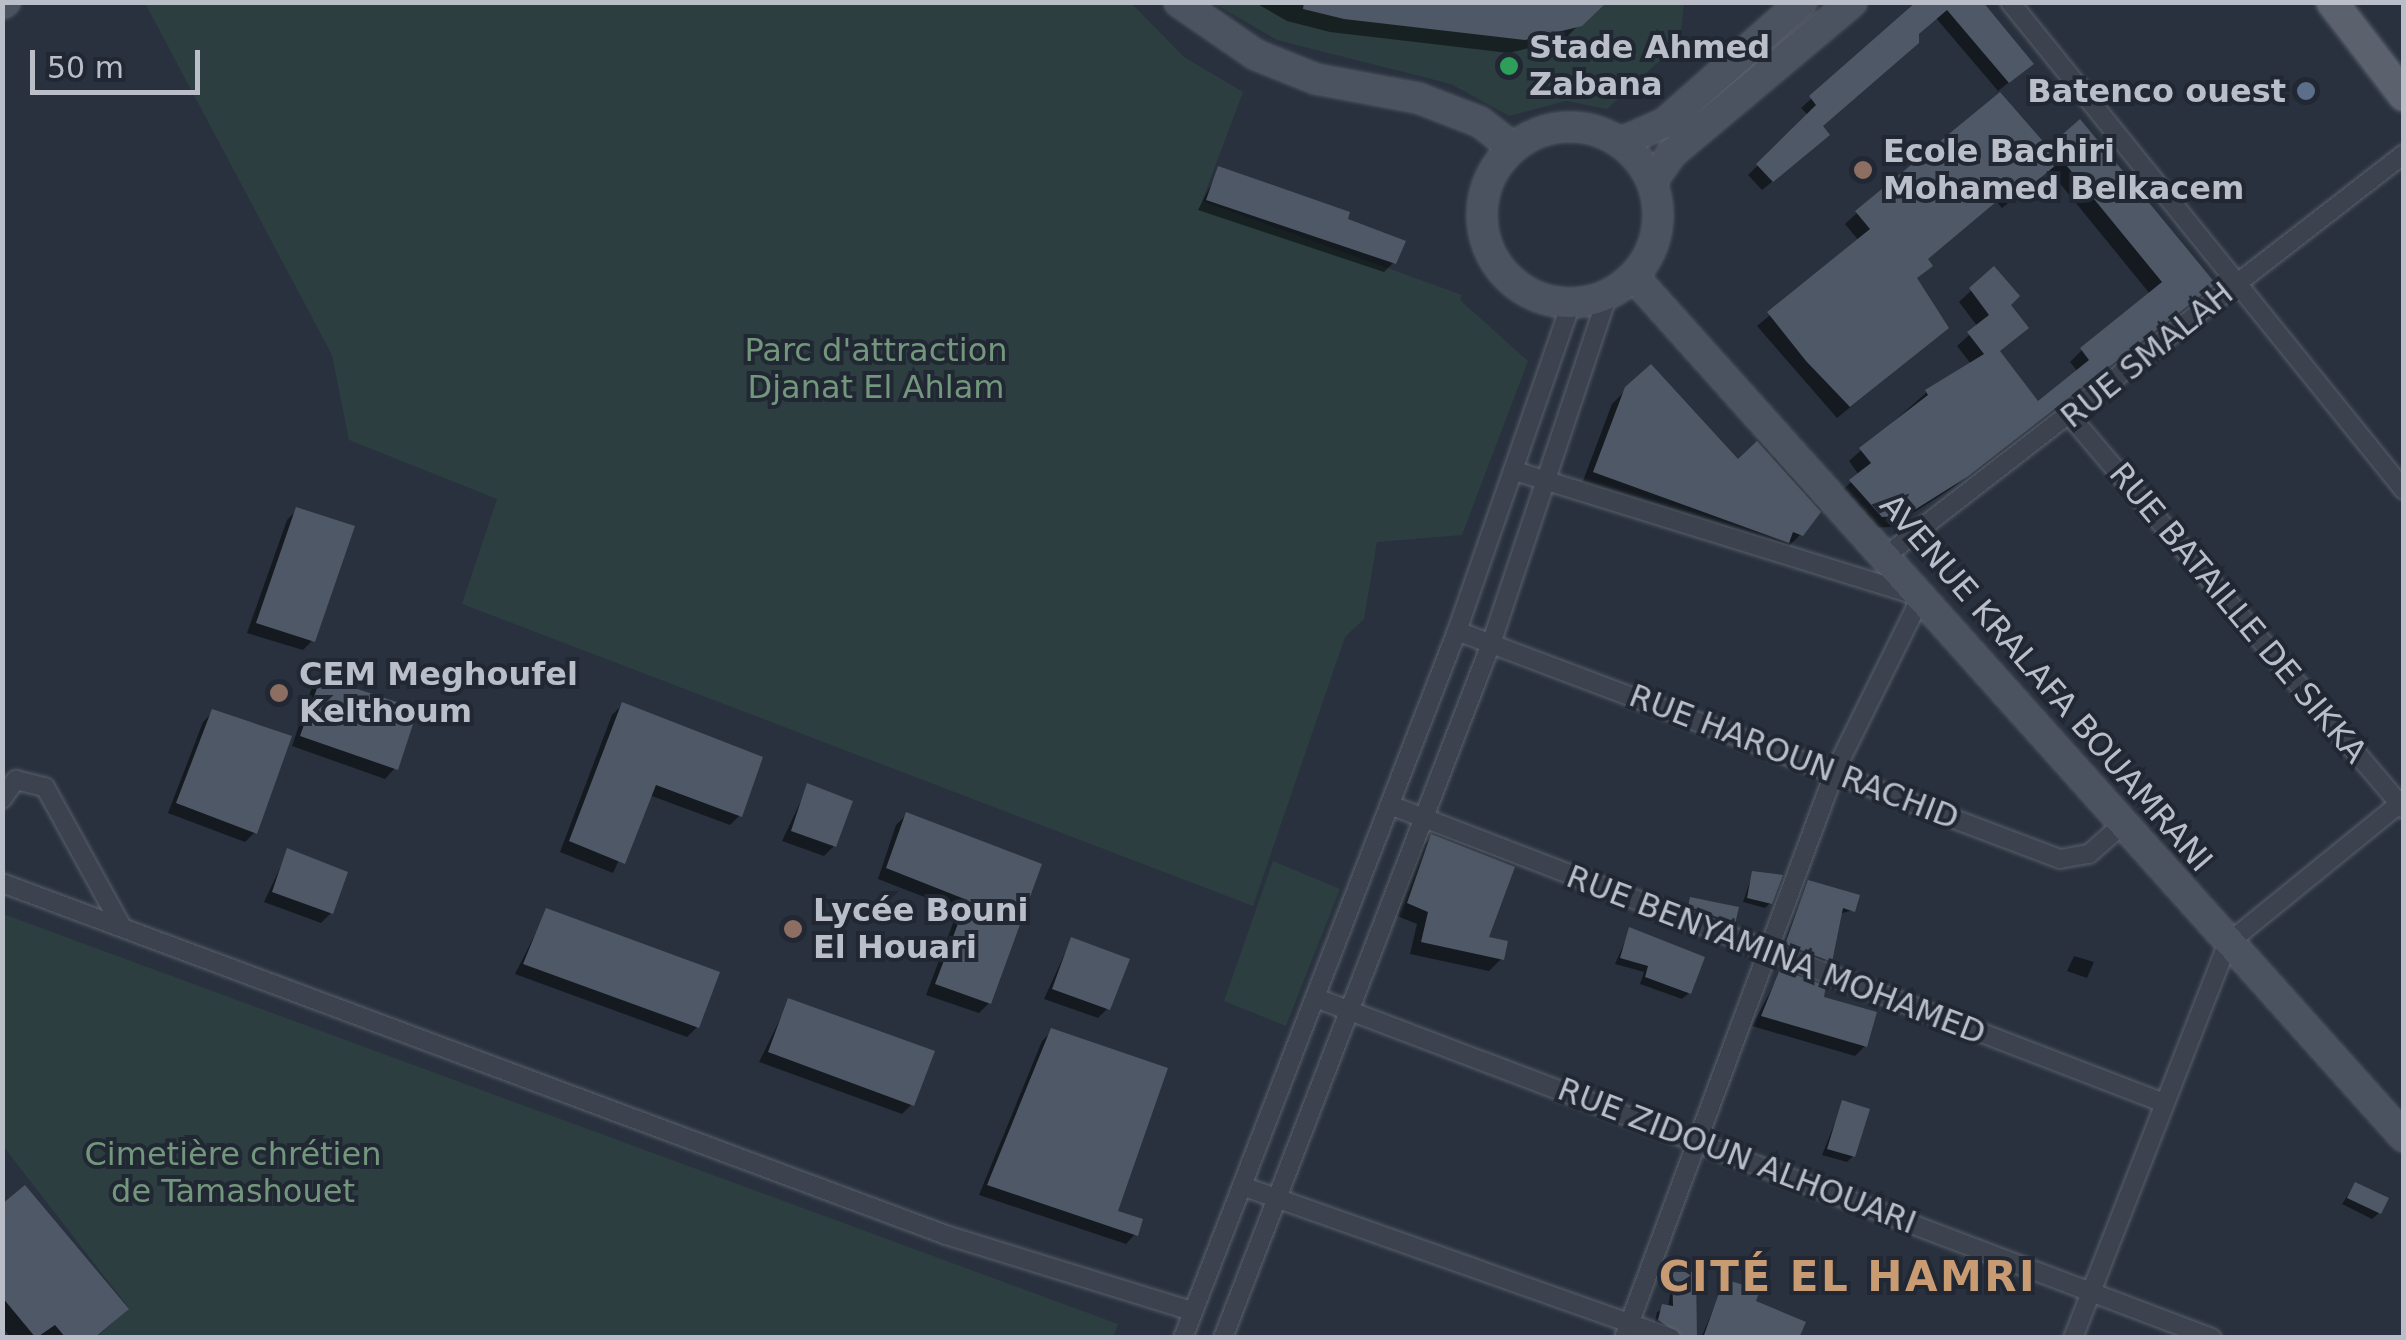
<!DOCTYPE html>
<html>
<head>
<meta charset="utf-8">
<style>
	body { margin:0 }
	#map { position:relative; width:2406px; height:1340px; overflow:hidden; background:#29313e; font-family:"DejaVu Sans",sans-serif }
	div>[style] { position:absolute }
	.green>* { inset:0; background:#2c3e40 }
	.shadow>* { inset:0; background:#0007 }
	.building>* { inset:0; background:#4f5866 }
	.roads { filter:drop-shadow(0 0 2px #5a616c) drop-shadow(0 0 2px #5a616c) }
	.street>* { height:18px; margin:-9px; padding:0 9px; transform-origin:9px; border-radius:9px; background:#3c434e }
	.secondary>* { height:28px; margin:-14px; padding:0 14px; transform-origin:14px; border-radius:14px; background:#4b5260 }
	.secondary>.ring { margin:-14px; padding:0; box-sizing:content-box; background:none; border:28px solid #4b5260; border-radius:50% }
	.primary>* { height:30px; margin:-15px; padding:0 15px; transform-origin:15px; border-radius:15px; background:#5b626e }
	.dots>* { width:28px; height:28px; translate:-50% -50%; box-sizing:border-box; border:5px solid #212833; border-radius:50% }
	span { translate:-50% -50%; white-space:nowrap; text-align:center; line-height:1.15; -webkit-text-stroke:8px #212833; paint-order:stroke }
	.poi-label { font-size:32px; color:#b9bec9; font-weight:700 }
	.left { translate:0 -50%; text-align:left }
	.right { translate:-100% -50%; text-align:right }
	.park-label { font-size:32px; color:#73977c }
	.street-label { font-size:32px; color:#b9bec9 }
	.district-label { font-size:42px; color:#c99b73; font-weight:700; letter-spacing:2.5px }
	.frame { position:absolute; inset:0; border:5px solid #b9bec9; pointer-events:none }
	.scale { position:absolute; left:30px; top:50px; width:170px; height:45px; box-sizing:border-box; border:5px solid #b9bec9; border-top:0; padding-left:12px; font-size:30px; line-height:35px; white-space:nowrap; color:#b9bec9; -webkit-text-stroke:8px #212833; paint-order:stroke }
</style>
</head>
<body>
<div id="map">
	<div class="green">
		<div style="clip-path:polygon(145px 3px,1131px 3px,1184px 57px,1243px 92px,1202px 201px,1462px 295px,1460px 300px,1528px 361px,1462px 535px,1377px 542px,1364px 619px,1345px 637px,1253px 906px,462px 604px,497px 499px,349px 440px,332px 355px)"></div>
		<div style="clip-path:polygon(1213px 3px,1684px 3px,1680px 42px,1607px 109px,1566px 101px,1509px 116px,1451px 84px,1277px 40px)"></div>
		<div style="clip-path:polygon(1273px 861px,1340px 889px,1286px 1026px,1224px 1001px)"></div>
		<div style="clip-path:polygon(3px 914px,1118px 1324px,1113px 1338px,97px 1337px,129px 1308px,3px 1146px)"></div>
	</div>
	<div class="shadow">
		<div style="clip-path:polygon(1254px 2px,1601px 2px,1565px 39px,1509px 53px,1330px 32px,1287px 21px)"></div>
		<div style="clip-path:polygon(1920px 2px,1979px 2px,2021px 73px,1998px 91px,1936px 18px,1820px 127px,1818px 144px,1762px 190px,1748px 175px,1809px 116px,1801px 108px)"></div>
		<div style="clip-path:polygon(2079px 122px,2201px 295px,1952px 488px,1891px 527px,1869px 528px,1839px 493px,1859px 475px,1849px 461px,1927px 392px,1971px 364px,1957px 346px,1978px 327px,1959px 302px,1993px 270px,2008px 305px,1998px 352px,2038px 404px,2078px 372px,2070px 362px,2082px 350px,2150px 294px,2049px 170px,2002px 208px,1996px 201px,1925px 260px,1915px 279px,1933px 340px,1837px 418px,1757px 326px,1859px 241px,1845px 224px,1857px 213px,2048px 151px)"></div>
		<div style="clip-path:polygon(1219px 169px,1394px 262px,1384px 272px,1198px 210px)"></div>
		<div style="clip-path:polygon(1627px 389px,1801px 534px,1787px 548px,1581px 486px,1612px 404px)"></div>
		<div style="clip-path:polygon(297px 510px,313px 640px,303px 650px,247px 633px,287px 520px)"></div>
		<div style="clip-path:polygon(321px 679px,395px 768px,385px 779px,292px 746px,311px 690px)"></div>
		<div style="clip-path:polygon(622px 705px,740px 815px,730px 825px,649px 795px,613px 873px,560px 852px,612px 715px)"></div>
		<div style="clip-path:polygon(213px 712px,255px 832px,245px 842px,168px 813px,203px 722px)"></div>
		<div style="clip-path:polygon(808px 786px,834px 846px,824px 856px,782px 841px)"></div>
		<div style="clip-path:polygon(906px 815px,1039px 866px,989px 1003px,979px 1013px,926px 995px,958px 910px,878px 879px,896px 825px)"></div>
		<div style="clip-path:polygon(1432px 837px,1501px 959px,1489px 971px,1410px 954px,1417px 924px,1397px 916px,1419px 849px)"></div>
		<div style="clip-path:polygon(288px 851px,331px 913px,321px 923px,264px 902px)"></div>
		<div style="clip-path:polygon(1753px 873px,1770px 903px,1765px 908px,1743px 902px)"></div>
		<div style="clip-path:polygon(1808px 883px,1853px 910px,1839px 914px,1823px 967px,1781px 950px)"></div>
		<div style="clip-path:polygon(1691px 899px,1736px 909px,1733px 923px,1727px 929px,1683px 913px)"></div>
		<div style="clip-path:polygon(547px 911px,697px 1027px,687px 1037px,515px 974px)"></div>
		<div style="clip-path:polygon(1630px 930px,1689px 993px,1682px 999px,1640px 984px,1644px 972px,1615px 964px)"></div>
		<div style="clip-path:polygon(1071px 940px,1108px 1008px,1098px 1018px,1044px 999px)"></div>
		<div style="clip-path:polygon(2074px 956px,2094px 962px,2087px 978px,2067px 971px)"></div>
		<div style="clip-path:polygon(1781px 972px,1821px 999px,1865px 1046px,1855px 1056px,1752px 1026px)"></div>
		<div style="clip-path:polygon(789px 1001px,912px 1104px,902px 1114px,759px 1062px)"></div>
		<div style="clip-path:polygon(1052px 1031px,1115px 1213px,1135px 1234px,1126px 1244px,979px 1195px,1042px 1041px)"></div>
		<div style="clip-path:polygon(1843px 1103px,1853px 1156px,1847px 1162px,1822px 1155px)"></div>
		<div style="clip-path:polygon(2355px 1185px,2379px 1213px,2372px 1219px,2342px 1204px)"></div>
		<div style="clip-path:polygon(2px 1207px,93px 1338px,11px 1338px,2px 1327px)"></div>
		<div style="clip-path:polygon(1673px 1274px,1694px 1338px,1676px 1338px,1654px 1326px,1657px 1312px,1668px 1308px)"></div>
		<div style="clip-path:polygon(1725px 1282px,1753px 1303px,1797px 1338px,1701px 1338px)"></div>
	</div>
	<div class="building">
		<div style="clip-path:polygon(1304px 2px,1607px 2px,1582px 26px,1525px 40px,1344px 19px,1303px 9px)"></div>
		<div style="clip-path:polygon(1916px 2px,1983px 2px,2034px 64px,2009px 83px,1947px 10px,1919px 34px,1919px 43px,1823px 126px,1830px 135px,1773px 182px,1756px 164px,1816px 105px,1809px 96px)"></div>
		<div style="clip-path:polygon(2000px 92px,2048px 147px,2080px 119px,2216px 284px,1967px 477px,1905px 516px,1882px 517px,1849px 480px,1871px 463px,1859px 448px,1928px 395px,1925px 390px,1984px 354px,1967px 332px,1989px 315px,1969px 288px,1994px 266px,2020px 296px,2011px 305px,2029px 328px,2000px 351px,2038px 401px,2089px 360px,2080px 348px,2162px 282px,2062px 160px,2016px 198px,2009px 191px,1928px 259px,1933px 266px,1917px 278px,1949px 328px,1850px 407px,1806px 361px,1767px 312px,1870px 229px,1855px 211px)"></div>
		<div style="clip-path:polygon(1218px 166px,1350px 212px,1348px 219px,1406px 241px,1396px 264px,1206px 200px)"></div>
		<div style="clip-path:polygon(1651px 364px,1738px 459px,1757px 441px,1821px 512px,1803px 536px,1793px 532px,1789px 543px,1593px 472px,1625px 387px)"></div>
		<div style="clip-path:polygon(296px 507px,355px 526px,315px 642px,256px 623px)"></div>
		<div style="clip-path:polygon(321px 677px,418px 709px,398px 770px,300px 736px)"></div>
		<div style="clip-path:polygon(622px 702px,763px 757px,742px 817px,656px 785px,625px 864px,569px 841px)"></div>
		<div style="clip-path:polygon(212px 709px,292px 736px,257px 834px,176px 803px)"></div>
		<div style="clip-path:polygon(807px 783px,853px 801px,836px 847px,791px 831px)"></div>
		<div style="clip-path:polygon(906px 812px,1042px 864px,991px 1004px,935px 984px,967px 900px,886px 868px)"></div>
		<div style="clip-path:polygon(1431px 834px,1515px 867px,1489px 937px,1508px 941px,1504px 960px,1421px 942px,1428px 912px,1407px 903px)"></div>
		<div style="clip-path:polygon(287px 848px,348px 872px,333px 914px,272px 892px)"></div>
		<div style="clip-path:polygon(1752px 871px,1783px 875px,1772px 904px,1747px 898px)"></div>
		<div style="clip-path:polygon(1808px 880px,1860px 895px,1855px 912px,1843px 908px,1832px 962px,1785px 944px)"></div>
		<div style="clip-path:polygon(1690px 897px,1739px 907px,1735px 924px,1688px 906px)"></div>
		<div style="clip-path:polygon(546px 908px,720px 972px,699px 1028px,523px 964px)"></div>
		<div style="clip-path:polygon(1629px 927px,1705px 957px,1691px 994px,1645px 977px,1648px 966px,1620px 958px)"></div>
		<div style="clip-path:polygon(1071px 937px,1130px 959px,1110px 1010px,1052px 989px)"></div>
		<div style="clip-path:polygon(1780px 969px,1826px 986px,1824px 997px,1877px 1012px,1867px 1047px,1761px 1016px)"></div>
		<div style="clip-path:polygon(788px 998px,935px 1051px,914px 1106px,768px 1052px)"></div>
		<div style="clip-path:polygon(1051px 1028px,1168px 1068px,1118px 1211px,1143px 1219px,1138px 1236px,987px 1185px)"></div>
		<div style="clip-path:polygon(1842px 1100px,1870px 1109px,1855px 1157px,1827px 1149px)"></div>
		<div style="clip-path:polygon(2355px 1182px,2389px 1198px,2381px 1214px,2347px 1198px)"></div>
		<div style="clip-path:polygon(25px 1185px,129px 1309px,94px 1338px,66px 1338px,55px 1325px,36px 1338px,2px 1297px,2px 1204px)"></div>
		<div style="clip-path:polygon(1672px 1272px,1696px 1272px,1697px 1338px,1683px 1337px,1658px 1320px,1662px 1304px,1673px 1306px)"></div>
		<div style="clip-path:polygon(1724px 1279px,1760px 1290px,1756px 1301px,1806px 1322px,1799px 1338px,1703px 1338px)"></div>
	</div>
	<div class="roads">
		<div class="street">
			<div style="left:2010px;top:2px;width:627px;rotate:51.08deg"></div>
			<div style="left:2071px;top:417px;width:514px;rotate:49.65deg"></div>
			<div style="left:1515px;top:471px;width:425px;rotate:17.2deg"></div>
			<div style="left:1921px;top:597px;width:194px;rotate:116.3deg"></div>
			<div style="left:1835px;top:771px;width:605px;rotate:110.41deg"></div>
			<div style="left:1888px;top:554px;width:653px;rotate:-37.78deg"></div>
			<div style="left:1457px;top:631px;width:645px;rotate:20.71deg"></div>
			<div style="left:2060px;top:859px;width:29px;rotate:-10deg"></div>
			<div style="left:2089px;top:854px;width:45px;rotate:-41.4deg"></div>
			<div style="left:2px;top:799px;width:24px;rotate:-54deg"></div>
			<div style="left:16px;top:780px;width:30px;rotate:14deg"></div>
			<div style="left:45px;top:787px;width:160px;rotate:61.2deg"></div>
			<div style="left:1390px;top:805px;width:829px;rotate:21.06deg"></div>
			<div style="left:2px;top:883px;width:1007px;rotate:20.45deg"></div>
			<div style="left:946px;top:1235px;width:257px;rotate:17.2deg"></div>
			<div style="left:1316px;top:998px;width:958px;rotate:20.78deg"></div>
			<div style="left:1242px;top:1186px;width:455px;rotate:19.5deg"></div>
			<div style="left:1183px;top:1338px;width:758px;rotate:-68.82deg"></div>
			<div style="left:1457px;top:631px;width:346px;rotate:-70.8deg"></div>
			<div style="left:1223px;top:1338px;width:744px;rotate:-68.89deg"></div>
			<div style="left:1491px;top:644px;width:368px;rotate:-71.5deg"></div>
			<div style="left:2073px;top:1338px;width:424px;rotate:-68.6deg"></div>
			<div style="left:2228px;top:943px;width:227px;rotate:-39.1deg"></div>
		</div>
		<div class="secondary">
			<div style="left:1179px;top:2px;width:93px;rotate:34.5deg"></div>
			<div style="left:1256px;top:55px;width:65px;rotate:21.8deg"></div>
			<div style="left:1316px;top:79px;width:104px;rotate:10.6deg"></div>
			<div style="left:1418px;top:98px;width:66px;rotate:21.2deg"></div>
			<div style="left:1480px;top:122px;width:41px;rotate:38deg"></div>
			<div style="left:2px;top:4px;width:4px;rotate:-34deg"></div>
			<div class="ring" style="left:1482px;top:127px;width:148px;height:148px"></div>
			<div style="left:1622px;top:142px;width:47px;rotate:-23.8deg"></div>
			<div style="left:1665px;top:123px;width:183px;rotate:-41.5deg"></div>
			<div style="left:1653px;top:180px;width:33px;rotate:-55deg"></div>
			<div style="left:1672px;top:153px;width:235px;rotate:-40deg"></div>
			<div style="left:1634px;top:277px;width:1154px;rotate:48.16deg"></div>
		</div>
		<div class="primary">
			<div style="left:2332px;top:2px;width:118px;rotate:52.5deg"></div>
		</div>
	</div>
	<div class="dots">
		<div style="left:1509px;top:66px;background:#2e9e5b"></div>
		<div style="left:2306px;top:91px;background:#5c6f8a"></div>
		<div style="left:1863px;top:170px;background:#8d6e63"></div>
		<div style="left:279px;top:693px;background:#8d6e63"></div>
		<div style="left:793px;top:929px;background:#8d6e63"></div>
	</div>
	<div class="poi-label">
		<span class="left" style="left:1529px;top:66px">Stade Ahmed<br>Zabana</span>
		<span class="right" style="left:2286px;top:91px">Batenco ouest</span>
		<span class="left" style="left:1883px;top:170px">Ecole Bachiri<br>Mohamed Belkacem</span>
		<span class="left" style="left:299px;top:693px">CEM Meghoufel<br>Kelthoum</span>
		<span class="left" style="left:813px;top:929px">Lycée Bouni<br>El Houari</span>
	</div>
	<div class="park-label">
		<span style="left:876px;top:369px">Parc d'attraction<br>Djanat El Ahlam</span>
		<span style="left:233px;top:1173px">Cimetière chrétien<br>de Tamashouet</span>
	</div>
	<div class="street-label">
		<span style="left:2147px;top:355px;rotate:-39deg">RUE SMALAH</span>
		<span style="left:2238px;top:613px;rotate:50deg">RUE BATAILLE DE SIKKA</span>
		<span style="left:2046px;top:683px;rotate:49deg">AVENUE KRALAFA BOUAMRANI</span>
		<span style="left:1794px;top:757px;rotate:21deg">RUE HAROUN RACHID</span>
		<span style="left:1776px;top:955px;rotate:21deg">RUE BENYAMINA MOHAMED</span>
		<span style="left:1737px;top:1156px;rotate:21deg">RUE ZIDOUN ALHOUARI</span>
	</div>
	<div class="district-label">
		<span style="left:1848px;top:1277px">CITÉ EL HAMRI</span>
	</div>
	<div class="frame"></div>
	<div class="scale">50 m</div>
</div>
</body>
</html>
